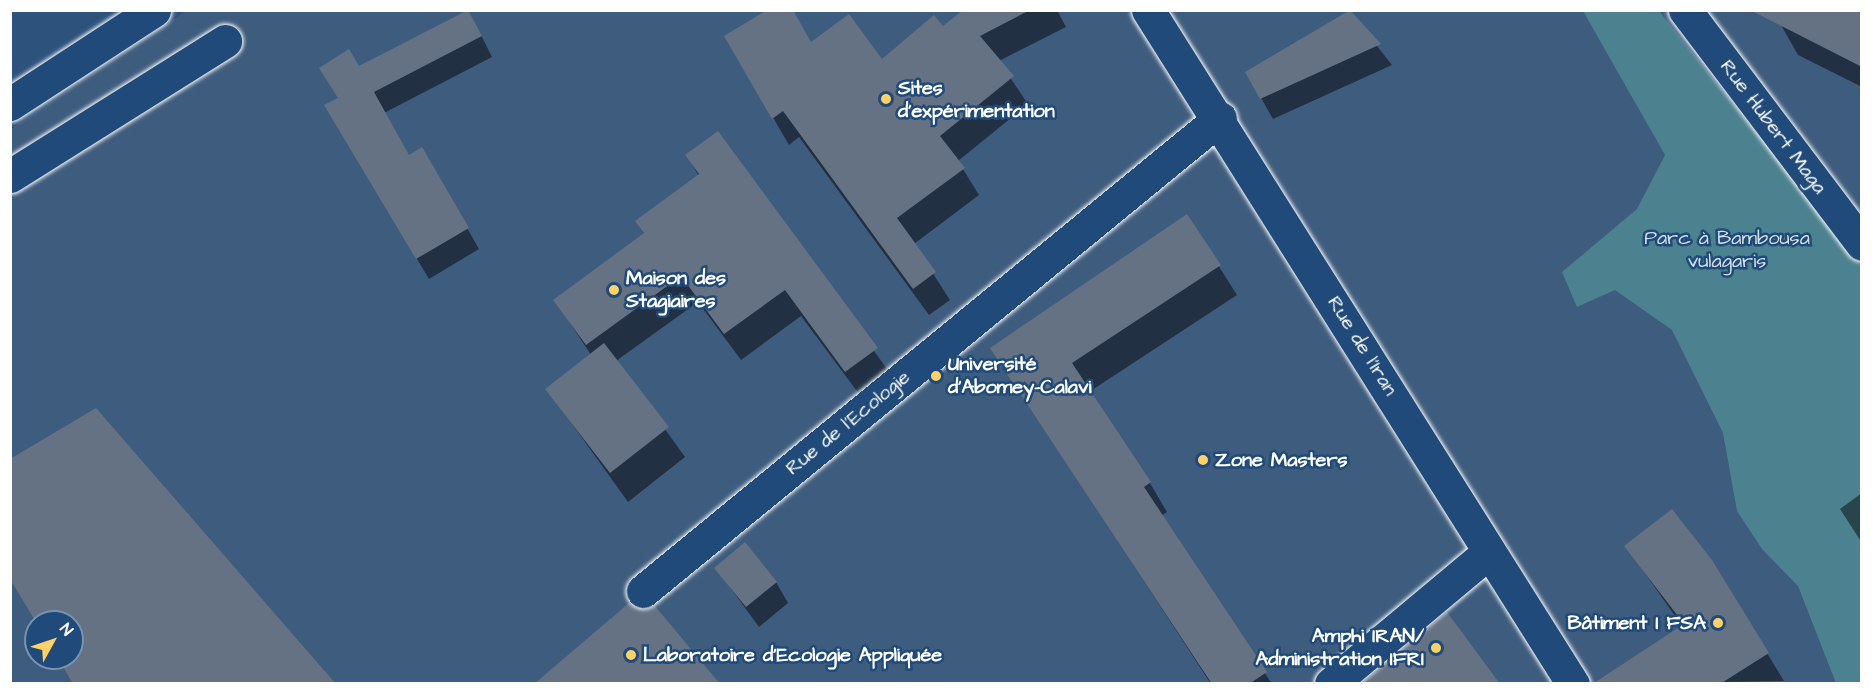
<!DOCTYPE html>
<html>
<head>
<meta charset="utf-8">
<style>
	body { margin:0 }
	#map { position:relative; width:1872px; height:694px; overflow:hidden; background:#2d527c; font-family:"Architects Daughter",sans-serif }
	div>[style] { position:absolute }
	.built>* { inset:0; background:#3e5c7e }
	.green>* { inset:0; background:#4c818f }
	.shadow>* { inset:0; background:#0007 }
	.building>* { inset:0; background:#657284 }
	.roads { filter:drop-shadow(0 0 2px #fff) drop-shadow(0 0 2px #fff) }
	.minor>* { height:33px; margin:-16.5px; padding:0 16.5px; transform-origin:16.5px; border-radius:16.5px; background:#1f4a7a }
	.dots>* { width:16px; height:16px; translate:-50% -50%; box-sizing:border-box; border:3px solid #1f4a7a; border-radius:50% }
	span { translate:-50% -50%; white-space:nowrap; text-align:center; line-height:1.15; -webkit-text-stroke:5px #1f4a7a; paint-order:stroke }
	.poi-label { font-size:20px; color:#fff; font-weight:700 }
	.left { translate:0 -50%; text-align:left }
	.right { translate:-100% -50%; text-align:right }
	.street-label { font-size:20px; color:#fff }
	.park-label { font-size:20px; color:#d2e0e3 }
	.frame { position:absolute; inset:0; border:12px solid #fff; pointer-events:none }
	.north { position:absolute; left:24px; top:610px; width:60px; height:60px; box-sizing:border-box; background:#1f4a7a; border:2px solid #7992af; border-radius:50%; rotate:50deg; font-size:16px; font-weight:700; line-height:24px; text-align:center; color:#fff }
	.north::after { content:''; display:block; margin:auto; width:21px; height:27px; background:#ffd166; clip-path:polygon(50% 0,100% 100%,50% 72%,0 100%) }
</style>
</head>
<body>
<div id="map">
	<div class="built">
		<div style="clip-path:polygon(evenodd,186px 11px,1861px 11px,1861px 683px,11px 684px,11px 129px,186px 11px,36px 622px,72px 622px,72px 658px,36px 658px,36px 622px)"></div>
	</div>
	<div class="green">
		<div style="clip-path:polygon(1583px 11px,1659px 11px,1861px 263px,1861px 683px,1836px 683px,1798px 586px,1762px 549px,1737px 511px,1723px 433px,1672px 330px,1615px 290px,1577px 307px,1562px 272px,1637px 209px,1665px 155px)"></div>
	</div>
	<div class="shadow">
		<div style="clip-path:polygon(965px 10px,1057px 10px,1066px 27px,999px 61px,1028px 104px,958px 161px,979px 195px,914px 244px,950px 300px,929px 315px,799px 137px,789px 145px,726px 37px,811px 44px,882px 61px,943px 29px)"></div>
		<div style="clip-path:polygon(1862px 10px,1862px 87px,1798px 55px,1781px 25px)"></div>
		<div style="clip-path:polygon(1350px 12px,1392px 65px,1273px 119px,1247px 73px)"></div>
		<div style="clip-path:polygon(479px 31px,492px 57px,384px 113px,409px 157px,422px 149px,479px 249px,429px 279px,326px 106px,339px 99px,358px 68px)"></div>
		<div style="clip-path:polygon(718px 133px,892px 376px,862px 398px,801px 316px,741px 360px,698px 302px,616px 361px,685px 457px,628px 502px,547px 389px,591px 355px,555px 300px,645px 235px,637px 221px,699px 176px,687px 156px)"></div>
		<div style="clip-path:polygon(1187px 216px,1237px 295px,1089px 392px,1150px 483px,1167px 512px,1161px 516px,1272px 684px,1211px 684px,992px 348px)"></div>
		<div style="clip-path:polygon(1862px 493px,1862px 543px,1840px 509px)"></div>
		<div style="clip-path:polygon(1626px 546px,1711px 561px,1784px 681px,1592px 684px,1682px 626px)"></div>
		<div style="clip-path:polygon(716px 568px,776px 582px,788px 603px,759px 627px)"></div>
	</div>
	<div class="building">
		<div style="clip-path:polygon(468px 10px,482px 36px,374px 92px,409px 155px,422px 147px,469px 228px,416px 259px,324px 105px,338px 98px,319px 68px,349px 49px,359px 66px)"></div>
		<div style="clip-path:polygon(767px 10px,793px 10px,811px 42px,849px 14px,882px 59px,934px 15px,943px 26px,963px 10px,1030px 10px,980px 36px,1014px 76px,940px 136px,965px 168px,897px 218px,936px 272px,913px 289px,783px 111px,772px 119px,724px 36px)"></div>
		<div style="clip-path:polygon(1350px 10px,1381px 44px,1260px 99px,1245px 72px)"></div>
		<div style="clip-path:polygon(1750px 10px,1862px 10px,1862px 67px)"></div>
		<div style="clip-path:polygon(718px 131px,878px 348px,845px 372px,785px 290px,724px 334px,681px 276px,586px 345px,553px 300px,644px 233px,635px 221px,699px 174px,685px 155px)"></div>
		<div style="clip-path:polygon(1187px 214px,1221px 265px,1072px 363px,1151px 482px,1144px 487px,1267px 672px,1249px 684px,1212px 684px,990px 348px)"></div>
		<div style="clip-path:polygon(604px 343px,669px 427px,610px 473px,545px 389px)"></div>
		<div style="clip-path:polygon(96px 408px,336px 684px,73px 684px,58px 658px,72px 658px,72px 622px,36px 622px,10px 579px,10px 459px)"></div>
		<div style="clip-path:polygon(1672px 509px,1712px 560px,1769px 653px,1720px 684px,1592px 684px,1684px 624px,1624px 546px)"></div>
		<div style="clip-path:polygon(745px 542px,777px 582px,746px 607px,714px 568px)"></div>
		<div style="clip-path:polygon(629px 603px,645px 610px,655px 606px,720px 684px,534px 684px)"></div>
		<div style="clip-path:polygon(1447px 612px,1500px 684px,1361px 684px,1446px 613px)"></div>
	</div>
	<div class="roads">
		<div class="minor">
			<div style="left:1148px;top:10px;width:797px;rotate:57.77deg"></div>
			<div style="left:1685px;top:10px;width:293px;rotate:52.9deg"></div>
			<div style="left:10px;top:104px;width:172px;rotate:-33.1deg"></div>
			<div style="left:10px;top:176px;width:254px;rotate:-32.1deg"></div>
			<div style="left:643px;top:591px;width:746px;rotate:-39.34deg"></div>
			<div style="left:1331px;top:684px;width:206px;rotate:-39.9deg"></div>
		</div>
	</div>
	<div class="dots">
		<div style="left:886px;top:99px;background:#ffd166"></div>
		<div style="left:614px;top:290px;background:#ffd166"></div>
		<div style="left:936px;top:376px;background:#ffd166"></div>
		<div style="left:1203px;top:460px;background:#ffd166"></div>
		<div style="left:1718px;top:623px;background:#ffd166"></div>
		<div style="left:1436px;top:648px;background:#ffd166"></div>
		<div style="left:631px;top:655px;background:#ffd166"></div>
	</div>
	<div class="poi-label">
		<span class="left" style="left:898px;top:100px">Sites<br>d'expérimentation</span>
		<span class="left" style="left:626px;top:290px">Maison des<br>Stagiaires</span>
		<span class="left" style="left:948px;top:376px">Université<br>d'Abomey-Calavi</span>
		<span class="left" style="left:1215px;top:460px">Zone Masters</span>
		<span class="right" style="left:1706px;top:623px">Bâtiment I FSA</span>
		<span class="right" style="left:1424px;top:648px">Amphi IRAN/<br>Administration IFRI</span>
		<span class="left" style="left:643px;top:655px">Laboratoire d'Ecologie Appliquée</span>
	</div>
	<div class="street-label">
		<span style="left:1773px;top:127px;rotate:53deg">Rue Hubert Maga</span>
		<span style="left:1362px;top:346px;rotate:58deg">Rue de l'Iran</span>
		<span style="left:848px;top:423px;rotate:-39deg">Rue de l'Ecologie</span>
	</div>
	<div class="park-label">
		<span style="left:1727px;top:250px">Parc à Bambousa<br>vulagaris</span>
	</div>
	<div class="frame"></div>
	<div class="north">N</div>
</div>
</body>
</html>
